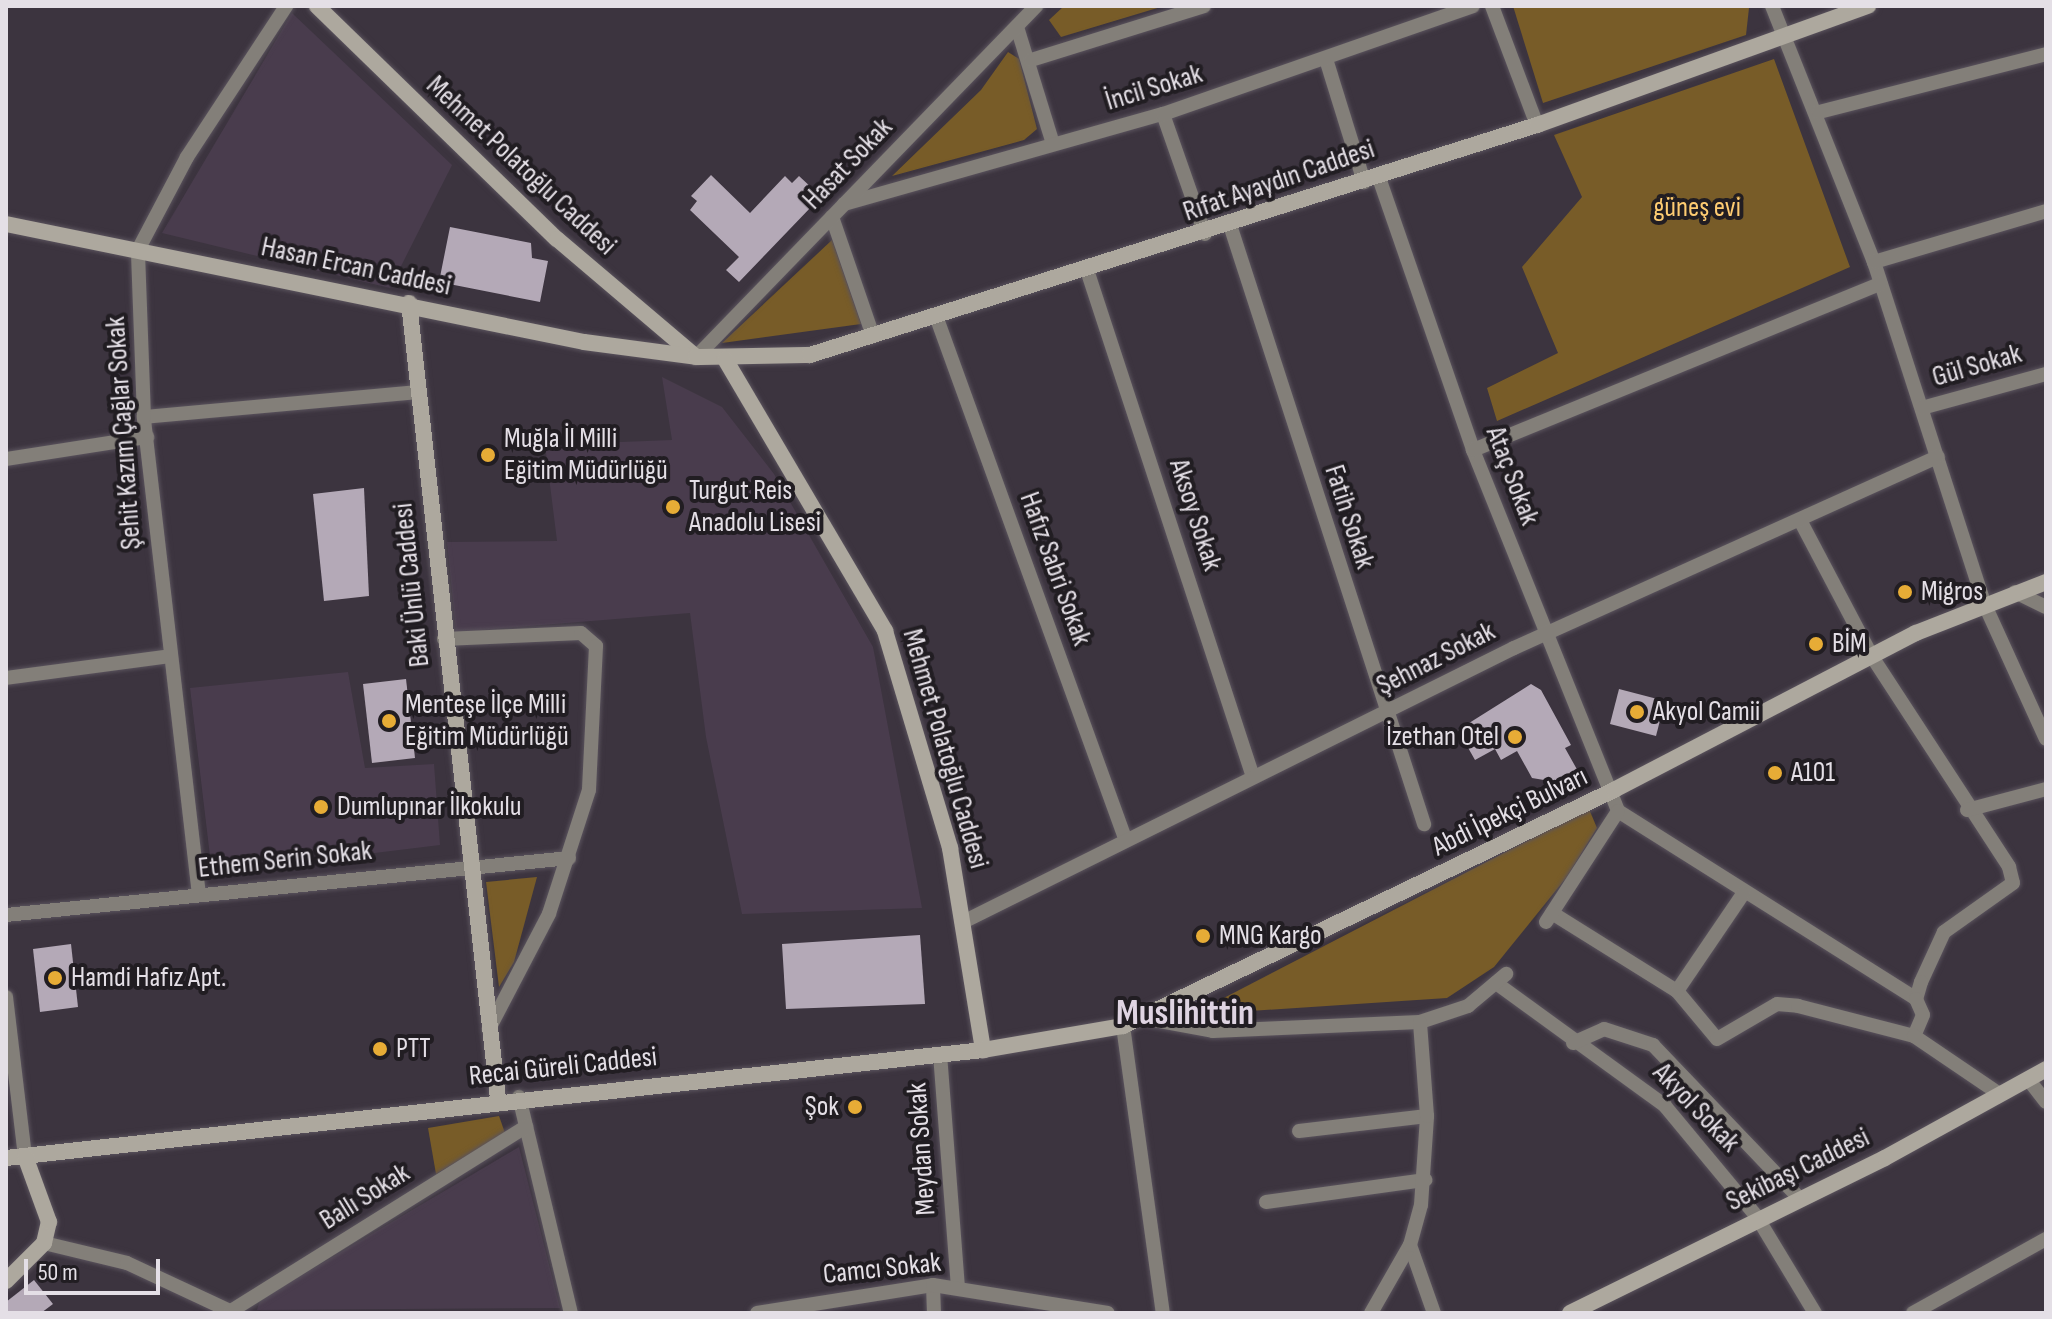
<!DOCTYPE html>
<html>
<head>
<meta charset="utf-8">
<style>
	body { margin:0 }
	#map { position:relative; width:2052px; height:1319px; overflow:hidden; background:#3c343f; font-family:"Sofia Sans Condensed",sans-serif }
	div>[style] { position:absolute }
	.built>* { inset:0; background:#493c4d }
	.green>* { inset:0; background:#785c28 }
	.building>* { inset:0; background:#b4a9b7 }
	.roads { filter:drop-shadow(0 0 2px #5a535d) drop-shadow(0 0 2px #5a535d) }
	.street>* { height:14px; margin:-7px; padding:0 7px; transform-origin:7px; border-radius:7px; background:#837f79 }
	.secondary>* { height:16px; margin:-8px; padding:0 8px; transform-origin:8px; border-radius:8px; background:#ada89e }
	.dots>* { width:22px; height:22px; translate:-50% -50%; box-sizing:border-box; border:4px solid #211d22; border-radius:50% }
	span { translate:-50% -50%; white-space:nowrap; text-align:center; line-height:1.15; -webkit-text-stroke:8px #211d22; paint-order:stroke }
	.street-label { font-size:28px; color:#e4dfe6 }
	.park-label { font-size:28px; color:#fecc72 }
	.poi-label { font-size:28px; color:#e4dfe6 }
	.left { translate:0 -50%; text-align:left }
	.right { translate:-100% -50%; text-align:right }
	.district-label { font-size:36px; color:#dfd4e2; font-weight:700 }
	.frame { position:absolute; inset:0; border:8px solid #e4dfe6; pointer-events:none }
	.scale { position:absolute; left:24px; top:1259px; width:136px; height:36px; box-sizing:border-box; border:4px solid #e4dfe6; border-top:0; padding-left:10px; font-size:24px; line-height:28px; white-space:nowrap; color:#e4dfe6; -webkit-text-stroke:6px #211d22; paint-order:stroke }
</style>
</head>
<body>
<div id="map">
	<div class="built">
		<div style="clip-path:polygon(292px 13px,452px 165px,390px 288px,162px 233px)"></div>
		<div style="clip-path:polygon(662px 377px,722px 407px,774px 474px,873px 647px,922px 908px,742px 914px,706px 737px,690px 613px,456px 632px,447px 542px,557px 541px,545px 445px,672px 440px)"></div>
		<div style="clip-path:polygon(348px 672px,365px 768px,434px 764px,440px 845px,212px 873px,190px 688px)"></div>
		<div style="clip-path:polygon(519px 1147px,560px 1308px,257px 1310px,260px 1300px)"></div>
	</div>
	<div class="green">
		<div style="clip-path:polygon(1064px 6px,1164px 6px,1061px 37px,1049px 20px)"></div>
		<div style="clip-path:polygon(1513px 6px,1749px 6px,1749px 8px,1746px 35px,1543px 103px)"></div>
		<div style="clip-path:polygon(1008px 52px,1019px 59px,1037px 129px,1024px 140px,892px 176px,981px 90px)"></div>
		<div style="clip-path:polygon(1774px 59px,1850px 267px,1497px 421px,1487px 388px,1558px 353px,1522px 267px,1582px 197px,1554px 135px)"></div>
		<div style="clip-path:polygon(832px 240px,861px 324px,722px 343px)"></div>
		<div style="clip-path:polygon(1589px 809px,1597px 828px,1566px 878px,1494px 967px,1447px 998px,1191px 1015px)"></div>
		<div style="clip-path:polygon(537px 877px,514px 962px,499px 987px,486px 882px)"></div>
		<div style="clip-path:polygon(499px 1116px,505px 1133px,436px 1174px,428px 1128px)"></div>
	</div>
	<div class="building">
		<div style="clip-path:polygon(711px 175px,750px 213px,785px 176px,792px 183px,799px 176px,813px 189px,804px 198px,812px 206px,739px 282px,726px 270px,739px 257px,690px 210px,697px 201px,691px 196px)"></div>
		<div style="clip-path:polygon(450px 227px,531px 243px,532px 258px,548px 261px,540px 302px,439px 282px)"></div>
		<div style="clip-path:polygon(364px 488px,369px 596px,324px 601px,313px 494px)"></div>
		<div style="clip-path:polygon(406px 679px,415px 758px,372px 763px,363px 684px)"></div>
		<div style="clip-path:polygon(1531px 684px,1541px 690px,1571px 745px,1565px 748px,1579px 773px,1562px 783px,1532px 778px,1517px 751px,1501px 760px,1495px 749px,1475px 760px,1458px 730px)"></div>
		<div style="clip-path:polygon(1619px 689px,1665px 701px,1656px 736px,1610px 724px)"></div>
		<div style="clip-path:polygon(920px 935px,925px 1004px,786px 1009px,782px 944px)"></div>
		<div style="clip-path:polygon(71px 944px,78px 1007px,40px 1012px,33px 949px)"></div>
		<div style="clip-path:polygon(34px 1280px,53px 1304px,41px 1313px,6px 1313px,6px 1302px)"></div>
	</div>
	<div class="roads">
		<div class="street">
			<div style="left:1492px;top:6px;width:127px;rotate:69.3deg"></div>
			<div style="left:1772px;top:6px;width:276px;rotate:68.3deg"></div>
			<div style="left:1874px;top:262px;width:358px;rotate:72.1deg"></div>
			<div style="left:1984px;top:603px;width:149px;rotate:65.5deg"></div>
			<div style="left:1017px;top:27px;width:122px;rotate:72.9deg"></div>
			<div style="left:1326px;top:59px;width:129px;rotate:72.8deg"></div>
			<div style="left:1031px;top:60px;width:181px;rotate:-17.3deg"></div>
			<div style="left:1819px;top:112px;width:234px;rotate:-14.3deg"></div>
			<div style="left:1163px;top:114px;width:127px;rotate:70.7deg"></div>
			<div style="left:1378px;top:175px;width:291px;rotate:70.9deg"></div>
			<div style="left:1473px;top:450px;width:389px;rotate:68.1deg"></div>
			<div style="left:1618px;top:811px;width:352px;rotate:32.2deg"></div>
			<div style="left:844px;top:204px;width:331px;rotate:-15.8deg"></div>
			<div style="left:1163px;top:114px;width:328px;rotate:-19.2deg"></div>
			<div style="left:832px;top:217px;width:126px;rotate:71deg"></div>
			<div style="left:1230px;top:225px;width:630px;rotate:72.05deg"></div>
			<div style="left:1874px;top:262px;width:179px;rotate:-16.5deg"></div>
			<div style="left:1087px;top:270px;width:533px;rotate:71.87deg"></div>
			<div style="left:936px;top:316px;width:555px;rotate:70.1deg"></div>
			<div style="left:696px;top:357px;width:489px;rotate:-45.9deg"></div>
			<div style="left:1922px;top:408px;width:129px;rotate:-15.3deg"></div>
			<div style="left:144px;top:417px;width:274px;rotate:-5.2deg"></div>
			<div style="left:1473px;top:450px;width:440px;rotate:-22.2deg"></div>
			<div style="left:6px;top:459px;width:143px;rotate:-8.9deg"></div>
			<div style="left:1802px;top:524px;width:148px;rotate:62.2deg"></div>
			<div style="left:1871px;top:655px;width:253px;rotate:56.9deg"></div>
			<div style="left:2009px;top:867px;width:16px;rotate:76deg"></div>
			<div style="left:2013px;top:883px;width:85px;rotate:144.6deg"></div>
			<div style="left:1944px;top:932px;width:55px;rotate:114.7deg"></div>
			<div style="left:1921px;top:982px;width:18px;rotate:106deg"></div>
			<div style="left:1916px;top:999px;width:17px;rotate:66deg"></div>
			<div style="left:1923px;top:1015px;width:23px;rotate:113deg"></div>
			<div style="left:2015px;top:592px;width:34px;rotate:26deg"></div>
			<div style="left:444px;top:639px;width:137px;rotate:-2.5deg"></div>
			<div style="left:581px;top:633px;width:20px;rotate:41deg"></div>
			<div style="left:596px;top:646px;width:144px;rotate:92.8deg"></div>
			<div style="left:589px;top:790px;width:130px;rotate:107.9deg"></div>
			<div style="left:549px;top:914px;width:130px;rotate:117.6deg"></div>
			<div style="left:6px;top:678px;width:166px;rotate:-7.6deg"></div>
			<div style="left:1967px;top:810px;width:82px;rotate:-14.9deg"></div>
			<div style="left:199px;top:895px;width:481px;rotate:-96.6deg"></div>
			<div style="left:144px;top:417px;width:167px;rotate:-92.1deg"></div>
			<div style="left:138px;top:250px;width:105px;rotate:-62.2deg"></div>
			<div style="left:187px;top:157px;width:181px;rotate:-56.7deg"></div>
			<div style="left:1552px;top:913px;width:147px;rotate:32deg"></div>
			<div style="left:1677px;top:991px;width:62px;rotate:50.2deg"></div>
			<div style="left:1717px;top:1039px;width:69px;rotate:-30.3deg"></div>
			<div style="left:1777px;top:1004px;width:21px;rotate:5deg"></div>
			<div style="left:1798px;top:1006px;width:120px;rotate:14.5deg"></div>
			<div style="left:1914px;top:1036px;width:102px;rotate:34.2deg"></div>
			<div style="left:6px;top:915px;width:566px;rotate:-5.78deg"></div>
			<div style="left:965px;top:921px;width:613px;rotate:-26.44deg"></div>
			<div style="left:1514px;top:648px;width:465px;rotate:-24.3deg"></div>
			<div style="left:1546px;top:922px;width:132px;rotate:-57deg"></div>
			<div style="left:1496px;top:983px;width:209px;rotate:36deg"></div>
			<div style="left:1665px;top:1106px;width:144px;rotate:50.3deg"></div>
			<div style="left:1757px;top:1217px;width:112px;rotate:58.9deg"></div>
			<div style="left:1677px;top:991px;width:117px;rotate:-55.8deg"></div>
			<div style="left:6px;top:997px;width:160px;rotate:83.2deg"></div>
			<div style="left:1149px;top:1019px;width:65px;rotate:10.6deg"></div>
			<div style="left:1213px;top:1031px;width:207px;rotate:-2.5deg"></div>
			<div style="left:1420px;top:1022px;width:51px;rotate:-18.4deg"></div>
			<div style="left:1468px;top:1006px;width:50px;rotate:-40.1deg"></div>
			<div style="left:1123px;top:1026px;width:290px;rotate:82.1deg"></div>
			<div style="left:1573px;top:1043px;width:34px;rotate:-24deg"></div>
			<div style="left:1604px;top:1029px;width:52px;rotate:18.1deg"></div>
			<div style="left:1653px;top:1045px;width:211px;rotate:46.3deg"></div>
			<div style="left:940px;top:1054px;width:234px;rotate:85.6deg"></div>
			<div style="left:2028px;top:1079px;width:29px;rotate:52deg"></div>
			<div style="left:519px;top:1097px;width:222px;rotate:76.5deg"></div>
			<div style="left:1299px;top:1131px;width:129px;rotate:-6.7deg"></div>
			<div style="left:1266px;top:1202px;width:161px;rotate:-7.9deg"></div>
			<div style="left:44px;top:1243px;width:85px;rotate:13.5deg"></div>
			<div style="left:127px;top:1263px;width:118px;rotate:25deg"></div>
			<div style="left:1410px;top:1245px;width:72px;rotate:70.6deg"></div>
			<div style="left:933px;top:1285px;width:28px;rotate:88deg"></div>
			<div style="left:231px;top:1311px;width:348px;rotate:-32deg"></div>
			<div style="left:757px;top:1313px;width:178px;rotate:-9deg"></div>
			<div style="left:933px;top:1285px;width:177px;rotate:9.1deg"></div>
			<div style="left:1371px;top:1313px;width:78px;rotate:-60.2deg"></div>
			<div style="left:1410px;top:1245px;width:41px;rotate:-74.6deg"></div>
			<div style="left:1421px;top:1205px;width:89px;rotate:-86.1deg"></div>
			<div style="left:1427px;top:1116px;width:94px;rotate:-94.3deg"></div>
			<div style="left:1913px;top:1313px;width:152px;rotate:-29.1deg"></div>
		</div>
		<div class="secondary">
			<div style="left:317px;top:6px;width:334px;rotate:44.2deg"></div>
			<div style="left:557px;top:239px;width:181px;rotate:40.3deg"></div>
			<div style="left:6px;top:224px;width:590px;rotate:11.54deg"></div>
			<div style="left:584px;top:342px;width:113px;rotate:7.6deg"></div>
			<div style="left:696px;top:357px;width:114px;rotate:-1deg"></div>
			<div style="left:810px;top:355px;width:763px;rotate:-17.56deg"></div>
			<div style="left:1537px;top:125px;width:352px;rotate:-19.8deg"></div>
			<div style="left:409px;top:303px;width:801px;rotate:83.62deg"></div>
			<div style="left:725px;top:359px;width:316px;rotate:59.5deg"></div>
			<div style="left:885px;top:631px;width:227px;rotate:73.3deg"></div>
			<div style="left:950px;top:848px;width:205px;rotate:80.7deg"></div>
			<div style="left:6px;top:1158px;width:983px;rotate:-6.31deg"></div>
			<div style="left:983px;top:1050px;width:142px;rotate:-9.7deg"></div>
			<div style="left:1123px;top:1026px;width:545px;rotate:-25.67deg"></div>
			<div style="left:1614px;top:790px;width:340px;rotate:-27.5deg"></div>
			<div style="left:1916px;top:633px;width:140px;rotate:-21.4deg"></div>
			<div style="left:6px;top:1281px;width:54px;rotate:-45deg"></div>
			<div style="left:44px;top:1243px;width:22px;rotate:-77deg"></div>
			<div style="left:49px;top:1222px;width:70px;rotate:-110deg"></div>
			<div style="left:1570px;top:1313px;width:351px;rotate:-26.2deg"></div>
			<div style="left:1885px;top:1158px;width:184px;rotate:-28.9deg"></div>
		</div>
	</div>
	<div class="dots">
		<div style="left:488px;top:455px;background:#e7ac36"></div>
		<div style="left:673px;top:507px;background:#e7ac36"></div>
		<div style="left:1905px;top:592px;background:#e7ac36"></div>
		<div style="left:1816px;top:644px;background:#e7ac36"></div>
		<div style="left:1637px;top:712px;background:#e7ac36"></div>
		<div style="left:389px;top:721px;background:#e7ac36"></div>
		<div style="left:1515px;top:737px;background:#e7ac36"></div>
		<div style="left:1775px;top:773px;background:#e7ac36"></div>
		<div style="left:321px;top:807px;background:#e7ac36"></div>
		<div style="left:1203px;top:936px;background:#e7ac36"></div>
		<div style="left:55px;top:978px;background:#e7ac36"></div>
		<div style="left:380px;top:1049px;background:#e7ac36"></div>
		<div style="left:855px;top:1107px;background:#e7ac36"></div>
	</div>
	<div class="street-label">
		<span style="left:1154px;top:88px;rotate:-17deg">İncil Sokak</span>
		<span style="left:848px;top:164px;rotate:-46deg">Hasat Sokak</span>
		<span style="left:521px;top:166px;rotate:43deg">Mehmet Polatoğlu Caddesi</span>
		<span style="left:1279px;top:181px;rotate:-19deg">Rıfat Ayaydın Caddesi</span>
		<span style="left:356px;top:267px;rotate:12deg">Hasan Ercan Caddesi</span>
		<span style="left:1977px;top:366px;rotate:-16deg">Gül Sokak</span>
		<span style="left:124px;top:433px;rotate:-94deg">Şehit Kazım Çağlar Sokak</span>
		<span style="left:1512px;top:476px;rotate:69deg">Ataç Sokak</span>
		<span style="left:1195px;top:515px;rotate:72deg">Aksoy Sokak</span>
		<span style="left:1349px;top:517px;rotate:72deg">Fatih Sokak</span>
		<span style="left:1055px;top:569px;rotate:70deg">Hafız Sabri Sokak</span>
		<span style="left:412px;top:585px;rotate:-96deg">Baki Ünlü Caddesi</span>
		<span style="left:1436px;top:659px;rotate:-27deg">Şehnaz Sokak</span>
		<span style="left:945px;top:749px;rotate:74deg">Mehmet Polatoğlu Caddesi</span>
		<span style="left:1510px;top:812px;rotate:-26deg">Abdi İpekçi Bulvarı</span>
		<span style="left:285px;top:860px;rotate:-6deg">Ethem Serin Sokak</span>
		<span style="left:563px;top:1067px;rotate:-6deg">Recai Güreli Caddesi</span>
		<span style="left:1696px;top:1108px;rotate:46deg">Akyol Sokak</span>
		<span style="left:922px;top:1149px;rotate:-94deg">Meydan Sokak</span>
		<span style="left:1798px;top:1170px;rotate:-26deg">Sekibaşı Caddesi</span>
		<span style="left:365px;top:1197px;rotate:-32deg">Ballı Sokak</span>
		<span style="left:882px;top:1269px;rotate:-6deg">Camcı Sokak</span>
	</div>
	<div class="park-label">
		<span style="left:1697px;top:208px">güneş evi</span>
	</div>
	<div class="poi-label">
		<span class="left" style="left:504px;top:455px">Muğla İl Milli<br>Eğitim Müdürlüğü</span>
		<span class="left" style="left:689px;top:507px">Turgut Reis<br>Anadolu Lisesi</span>
		<span class="left" style="left:1921px;top:592px">Migros</span>
		<span class="left" style="left:1832px;top:644px">BİM</span>
		<span class="left" style="left:405px;top:721px">Menteşe İlçe Milli<br>Eğitim Müdürlüğü</span>
		<span class="left" style="left:1653px;top:712px">Akyol Camii</span>
		<span class="right" style="left:1499px;top:737px">İzethan Otel</span>
		<span class="left" style="left:1791px;top:773px">A101</span>
		<span class="left" style="left:337px;top:807px">Dumlupınar İlkokulu</span>
		<span class="left" style="left:1219px;top:936px">MNG Kargo</span>
		<span class="left" style="left:71px;top:978px">Hamdi Hafız Apt.</span>
		<span class="left" style="left:396px;top:1049px">PTT</span>
		<span class="right" style="left:839px;top:1107px">Şok</span>
	</div>
	<div class="district-label">
		<span style="left:1185px;top:1014px">Muslihittin</span>
	</div>
	<div class="frame"></div>
	<div class="scale">50 m</div>
</div>
</body>
</html>
